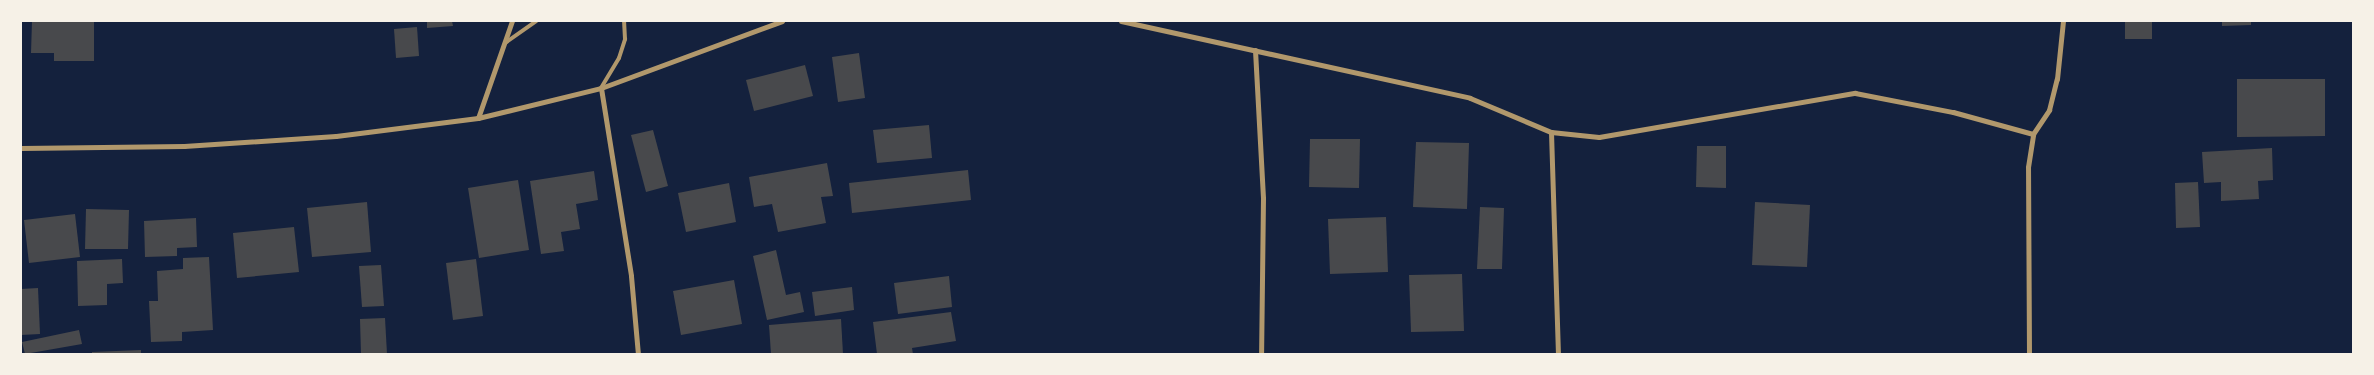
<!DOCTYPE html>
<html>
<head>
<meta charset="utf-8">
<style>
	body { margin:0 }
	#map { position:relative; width:2374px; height:375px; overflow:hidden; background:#14213d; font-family:"Playfair Display",serif }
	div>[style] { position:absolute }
	.building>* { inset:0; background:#48494c }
	.service>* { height:4px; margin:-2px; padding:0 2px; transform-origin:2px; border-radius:2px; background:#b1986c }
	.minor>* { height:5px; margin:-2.5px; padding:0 2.5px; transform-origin:2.5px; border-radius:2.5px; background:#b1986c }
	span { translate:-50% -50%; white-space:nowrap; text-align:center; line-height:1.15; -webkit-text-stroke:4px #f6f1e7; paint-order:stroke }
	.frame { position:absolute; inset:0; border:22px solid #f6f1e7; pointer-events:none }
</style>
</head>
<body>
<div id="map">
	<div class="building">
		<div style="clip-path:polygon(32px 21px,94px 21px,94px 61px,54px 61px,54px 53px,31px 53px)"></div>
		<div style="clip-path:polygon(427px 21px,452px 21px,453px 26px,427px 28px)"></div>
		<div style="clip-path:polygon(2125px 21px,2152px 21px,2152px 39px,2125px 39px)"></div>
		<div style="clip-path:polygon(2222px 21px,2251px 21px,2251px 25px,2222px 26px)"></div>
		<div style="clip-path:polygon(417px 27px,419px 56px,396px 58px,394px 29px)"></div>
		<div style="clip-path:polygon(859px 53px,865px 98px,838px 102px,832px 57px)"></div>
		<div style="clip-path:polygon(805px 65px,813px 96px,754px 111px,746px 80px)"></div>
		<div style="clip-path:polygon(2237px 79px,2325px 79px,2325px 136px,2237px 137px)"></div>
		<div style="clip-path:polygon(929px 125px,932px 158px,877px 163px,873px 130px)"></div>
		<div style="clip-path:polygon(653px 130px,668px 186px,646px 192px,631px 135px)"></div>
		<div style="clip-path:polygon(1310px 139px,1360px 139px,1359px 188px,1309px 187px)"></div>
		<div style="clip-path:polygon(1416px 142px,1469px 143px,1467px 209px,1413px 207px)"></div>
		<div style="clip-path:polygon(1697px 146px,1726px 146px,1726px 188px,1696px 187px)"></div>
		<div style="clip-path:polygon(2272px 148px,2273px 180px,2258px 181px,2259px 199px,2221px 201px,2221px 182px,2204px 183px,2202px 152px)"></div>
		<div style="clip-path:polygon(827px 163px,833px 196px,821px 197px,826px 223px,778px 232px,772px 204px,754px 207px,749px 177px)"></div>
		<div style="clip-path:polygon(968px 170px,971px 200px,852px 213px,849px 183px)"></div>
		<div style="clip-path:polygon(594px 171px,598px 200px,576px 204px,580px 229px,561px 232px,564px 251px,541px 254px,530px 181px)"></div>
		<div style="clip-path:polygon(518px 180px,529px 250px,479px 258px,468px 188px)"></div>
		<div style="clip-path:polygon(2198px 182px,2200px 227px,2176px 228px,2175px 183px)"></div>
		<div style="clip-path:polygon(729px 183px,736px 222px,686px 232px,678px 193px)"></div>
		<div style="clip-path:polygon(367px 202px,371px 252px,312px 257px,307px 208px)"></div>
		<div style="clip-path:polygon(1755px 202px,1810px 205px,1807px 267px,1752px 265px)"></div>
		<div style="clip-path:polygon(1480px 207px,1504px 208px,1502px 269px,1477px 269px)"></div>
		<div style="clip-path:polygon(86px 209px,129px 210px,128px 249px,85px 249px)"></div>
		<div style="clip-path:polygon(75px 214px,80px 257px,29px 263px,24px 220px)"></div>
		<div style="clip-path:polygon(1386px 217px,1388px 272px,1330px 274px,1328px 219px)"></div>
		<div style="clip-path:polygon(196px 218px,197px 247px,177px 248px,177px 256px,145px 257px,144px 221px)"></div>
		<div style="clip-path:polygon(294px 227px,299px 272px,237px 278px,233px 233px)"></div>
		<div style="clip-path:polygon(776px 250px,786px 295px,800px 292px,804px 312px,767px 320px,753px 256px)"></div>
		<div style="clip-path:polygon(209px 257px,213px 330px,182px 332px,182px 341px,151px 342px,149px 301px,158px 301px,157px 271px,183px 269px,183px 258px)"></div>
		<div style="clip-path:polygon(122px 259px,123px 283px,107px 284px,107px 305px,78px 306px,77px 261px)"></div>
		<div style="clip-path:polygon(476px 259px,483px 316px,453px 320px,446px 263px)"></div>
		<div style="clip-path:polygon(381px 265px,384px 306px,362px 307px,359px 266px)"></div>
		<div style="clip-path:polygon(1462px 274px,1464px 331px,1411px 332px,1409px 275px)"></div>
		<div style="clip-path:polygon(949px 276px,952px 307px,898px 314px,894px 283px)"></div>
		<div style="clip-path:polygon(734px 280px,742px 324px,681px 335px,673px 291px)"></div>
		<div style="clip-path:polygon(852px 287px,854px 310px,815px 316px,812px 292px)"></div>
		<div style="clip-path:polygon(38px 288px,40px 334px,21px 335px,21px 289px)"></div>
		<div style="clip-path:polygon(951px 312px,956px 341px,912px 348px,913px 354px,877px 354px,873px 322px)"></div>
		<div style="clip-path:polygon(385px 318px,387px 354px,361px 354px,360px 319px)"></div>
		<div style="clip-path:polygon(841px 319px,843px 354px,771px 354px,769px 325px)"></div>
		<div style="clip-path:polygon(79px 330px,82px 344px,25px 354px,22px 342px)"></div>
		<div style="clip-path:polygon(141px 350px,141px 354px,92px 354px,92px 352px)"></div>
	</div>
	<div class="service">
		<div style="left:505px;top:43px;width:38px;rotate:-35deg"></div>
		<div style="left:601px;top:88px;width:35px;rotate:-59deg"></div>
		<div style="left:619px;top:58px;width:20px;rotate:-72deg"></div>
		<div style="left:625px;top:39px;width:18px;rotate:-93deg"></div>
	</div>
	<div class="minor">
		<div style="left:1121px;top:21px;width:357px;rotate:12.4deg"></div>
		<div style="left:1470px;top:98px;width:88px;rotate:22.8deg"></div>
		<div style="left:1551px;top:132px;width:48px;rotate:5.9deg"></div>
		<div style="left:1599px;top:137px;width:260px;rotate:-9.8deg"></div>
		<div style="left:1855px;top:93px;width:100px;rotate:11deg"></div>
		<div style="left:1953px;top:112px;width:83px;rotate:15.4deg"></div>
		<div style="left:2033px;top:134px;width:29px;rotate:-56deg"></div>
		<div style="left:2049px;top:110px;width:32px;rotate:-76deg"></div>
		<div style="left:2057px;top:79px;width:58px;rotate:-84.1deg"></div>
		<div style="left:1255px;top:50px;width:148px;rotate:86.9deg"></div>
		<div style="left:1263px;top:198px;width:156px;rotate:90.7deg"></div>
		<div style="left:601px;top:88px;width:190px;rotate:80.9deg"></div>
		<div style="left:631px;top:276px;width:78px;rotate:84.9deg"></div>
		<div style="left:478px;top:118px;width:103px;rotate:-70.7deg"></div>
		<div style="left:1551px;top:132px;width:222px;rotate:88.2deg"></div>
		<div style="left:21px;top:148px;width:163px;rotate:-0.7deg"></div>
		<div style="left:184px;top:146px;width:152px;rotate:-3.8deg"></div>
		<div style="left:336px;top:136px;width:143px;rotate:-7.2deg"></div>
		<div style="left:478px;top:118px;width:127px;rotate:-13.7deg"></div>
		<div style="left:601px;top:88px;width:193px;rotate:-20.3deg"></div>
		<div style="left:2029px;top:354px;width:187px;rotate:-90.3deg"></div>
		<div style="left:2028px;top:167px;width:33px;rotate:-81deg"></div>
	</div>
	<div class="frame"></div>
</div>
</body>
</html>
